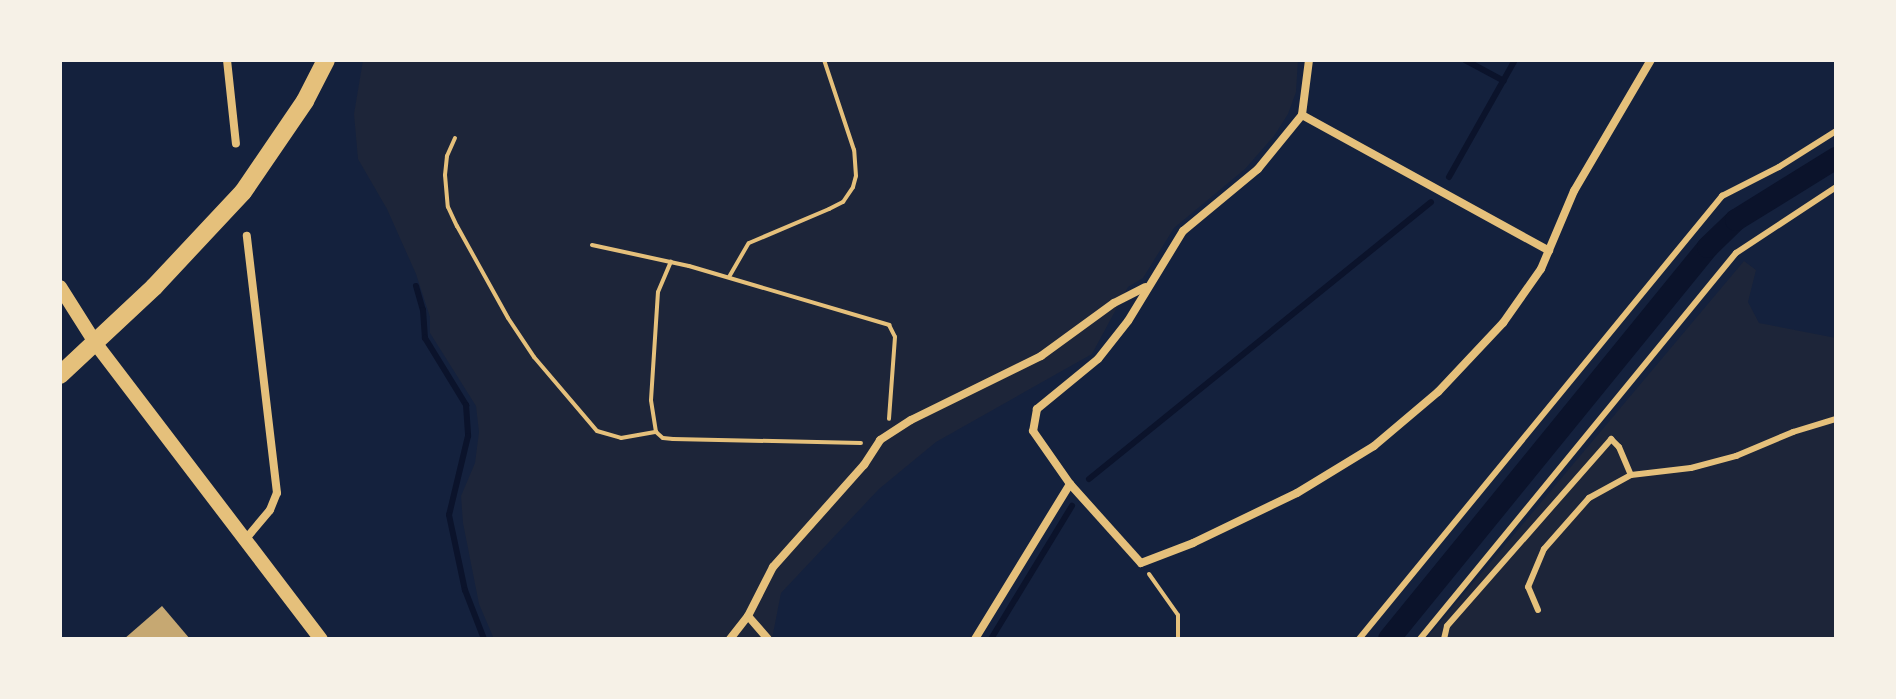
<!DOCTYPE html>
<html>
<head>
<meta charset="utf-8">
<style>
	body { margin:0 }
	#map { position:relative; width:1896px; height:699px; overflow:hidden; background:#14213d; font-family:"Noto Sans",sans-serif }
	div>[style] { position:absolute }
	.green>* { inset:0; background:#1d2539 }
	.stream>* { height:6px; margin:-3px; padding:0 3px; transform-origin:3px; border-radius:3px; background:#0b132b }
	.canal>* { height:22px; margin:-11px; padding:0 11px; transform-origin:11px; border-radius:11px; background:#0b132b }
	.building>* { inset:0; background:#c6a872 }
	.path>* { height:4px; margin:-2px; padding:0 2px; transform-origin:2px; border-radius:2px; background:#e5c07b }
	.service>* { height:6px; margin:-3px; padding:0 3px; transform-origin:3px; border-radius:3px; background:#e5c07b }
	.minor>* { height:8px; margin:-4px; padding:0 4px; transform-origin:4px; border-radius:4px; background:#e5c07b }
	.tertiary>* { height:14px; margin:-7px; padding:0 7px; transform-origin:7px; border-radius:7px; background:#e5c07b }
	.primary>* { height:18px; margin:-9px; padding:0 9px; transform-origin:9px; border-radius:9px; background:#e5c07b }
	span { translate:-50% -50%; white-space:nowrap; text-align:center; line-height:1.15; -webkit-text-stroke:8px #f6f1e7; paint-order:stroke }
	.frame { position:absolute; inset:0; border:62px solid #f6f1e7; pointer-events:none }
</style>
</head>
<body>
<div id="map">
	<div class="green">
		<div style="clip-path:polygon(363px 60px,1298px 60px,1296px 92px,1288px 114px,1274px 136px,1245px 169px,1174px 228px,1143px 278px,1128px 287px,1092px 354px,936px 442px,879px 489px,781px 593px,772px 639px,494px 639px,479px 604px,463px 523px,461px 496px,475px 463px,479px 432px,476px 406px,430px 333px,430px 317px,416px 274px,387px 209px,358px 159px,354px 114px)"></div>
		<div style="clip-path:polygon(1744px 261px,1756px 270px,1748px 302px,1759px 323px,1836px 338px,1836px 639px,1426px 639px)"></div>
	</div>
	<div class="stream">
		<div style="left:1465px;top:60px;width:44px;rotate:28.3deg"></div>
		<div style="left:1449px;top:177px;width:134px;rotate:-60.6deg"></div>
		<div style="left:416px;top:286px;width:25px;rotate:74deg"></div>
		<div style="left:423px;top:310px;width:28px;rotate:86deg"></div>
		<div style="left:425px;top:338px;width:79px;rotate:58.5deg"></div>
		<div style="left:466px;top:405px;width:31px;rotate:86deg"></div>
		<div style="left:468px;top:436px;width:81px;rotate:103.5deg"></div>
		<div style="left:449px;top:515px;width:77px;rotate:78deg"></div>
		<div style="left:465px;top:590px;width:53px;rotate:68.8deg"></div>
		<div style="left:1089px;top:479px;width:440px;rotate:-39deg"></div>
		<div style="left:991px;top:639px;width:156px;rotate:-58.7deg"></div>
	</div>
	<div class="canal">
		<div style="left:1389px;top:639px;width:505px;rotate:-50.86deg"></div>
		<div style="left:1708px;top:247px;width:39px;rotate:-44deg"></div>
		<div style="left:1736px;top:220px;width:118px;rotate:-31.8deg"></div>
	</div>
	<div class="building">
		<div style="clip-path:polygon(162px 606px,190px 639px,124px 639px)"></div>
	</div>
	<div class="path">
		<div style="left:455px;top:138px;width:20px;rotate:114deg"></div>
		<div style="left:447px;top:156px;width:19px;rotate:96deg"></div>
		<div style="left:445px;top:175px;width:32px;rotate:85deg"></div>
		<div style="left:448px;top:207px;width:21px;rotate:65deg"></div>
		<div style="left:457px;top:226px;width:105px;rotate:61deg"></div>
		<div style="left:508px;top:318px;width:47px;rotate:56.3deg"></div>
		<div style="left:534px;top:357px;width:97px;rotate:49.6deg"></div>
		<div style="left:597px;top:431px;width:25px;rotate:16deg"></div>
		<div style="left:621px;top:438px;width:36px;rotate:-10deg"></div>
		<div style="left:656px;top:432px;width:9px;rotate:41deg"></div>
		<div style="left:663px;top:438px;width:10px;rotate:6deg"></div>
		<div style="left:673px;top:439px;width:188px;rotate:1.2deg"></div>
		<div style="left:592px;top:245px;width:99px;rotate:12.2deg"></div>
		<div style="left:689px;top:266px;width:209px;rotate:16.4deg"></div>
		<div style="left:889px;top:325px;width:13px;rotate:63deg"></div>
		<div style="left:895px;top:337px;width:82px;rotate:94.2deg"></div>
		<div style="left:729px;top:277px;width:39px;rotate:-60deg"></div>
		<div style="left:749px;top:243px;width:87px;rotate:-23deg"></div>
		<div style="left:829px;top:209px;width:16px;rotate:-27deg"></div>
		<div style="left:843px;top:202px;width:18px;rotate:-56deg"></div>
		<div style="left:853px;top:187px;width:11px;rotate:-75deg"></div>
		<div style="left:856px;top:176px;width:26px;rotate:-94deg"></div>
		<div style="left:854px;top:150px;width:95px;rotate:-108.4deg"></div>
		<div style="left:656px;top:432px;width:32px;rotate:-99deg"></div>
		<div style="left:651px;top:400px;width:108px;rotate:-86.3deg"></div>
		<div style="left:658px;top:292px;width:33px;rotate:-67deg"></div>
		<div style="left:1149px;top:574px;width:50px;rotate:54.7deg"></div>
		<div style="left:1178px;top:615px;width:24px;rotate:90deg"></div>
	</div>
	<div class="service">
		<div style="left:1538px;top:610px;width:25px;rotate:-113deg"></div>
		<div style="left:1528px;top:587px;width:41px;rotate:-67.2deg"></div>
		<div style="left:1544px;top:549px;width:68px;rotate:-48.6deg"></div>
		<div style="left:1589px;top:498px;width:48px;rotate:-28.7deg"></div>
		<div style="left:1359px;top:639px;width:573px;rotate:-50.67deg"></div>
		<div style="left:1722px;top:196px;width:64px;rotate:-27deg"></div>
		<div style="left:1779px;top:167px;width:67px;rotate:-32.3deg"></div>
		<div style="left:1420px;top:639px;width:499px;rotate:-50.7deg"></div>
		<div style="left:1736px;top:253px;width:120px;rotate:-33.4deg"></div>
		<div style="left:1444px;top:639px;width:13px;rotate:-77deg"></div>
		<div style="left:1447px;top:626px;width:249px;rotate:-48.7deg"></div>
		<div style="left:1611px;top:439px;width:11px;rotate:45deg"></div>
		<div style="left:1619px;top:447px;width:30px;rotate:67deg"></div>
		<div style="left:1631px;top:475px;width:60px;rotate:-6.7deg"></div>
		<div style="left:1691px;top:468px;width:47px;rotate:-14.9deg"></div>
		<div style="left:1736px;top:456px;width:62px;rotate:-22.8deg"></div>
		<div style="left:1793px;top:432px;width:45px;rotate:-16.8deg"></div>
	</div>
	<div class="minor">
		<div style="left:227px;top:60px;width:84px;rotate:83.9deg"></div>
		<div style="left:1309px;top:60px;width:55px;rotate:97.3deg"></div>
		<div style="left:1302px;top:115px;width:70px;rotate:129.2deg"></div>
		<div style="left:1258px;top:169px;width:97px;rotate:140.4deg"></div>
		<div style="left:1183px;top:231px;width:105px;rotate:121.4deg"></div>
		<div style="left:1128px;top:321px;width:48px;rotate:128.3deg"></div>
		<div style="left:1098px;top:359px;width:79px;rotate:140.7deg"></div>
		<div style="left:1037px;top:409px;width:22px;rotate:100deg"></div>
		<div style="left:1033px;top:431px;width:65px;rotate:55.1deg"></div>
		<div style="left:1070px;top:484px;width:106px;rotate:48.1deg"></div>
		<div style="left:1141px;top:563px;width:56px;rotate:-21deg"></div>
		<div style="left:1193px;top:543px;width:115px;rotate:-25.7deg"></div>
		<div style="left:1297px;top:493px;width:90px;rotate:-31.4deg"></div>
		<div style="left:1374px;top:446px;width:84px;rotate:-40.2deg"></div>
		<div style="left:1438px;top:392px;width:95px;rotate:-46.7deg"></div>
		<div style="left:1503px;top:323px;width:66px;rotate:-54.9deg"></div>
		<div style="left:1541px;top:269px;width:85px;rotate:-67.1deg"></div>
		<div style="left:1574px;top:191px;width:152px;rotate:-59.6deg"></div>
		<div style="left:1302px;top:115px;width:282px;rotate:28.8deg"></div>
		<div style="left:244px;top:541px;width:40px;rotate:-50deg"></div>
		<div style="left:270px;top:510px;width:18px;rotate:-68deg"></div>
		<div style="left:277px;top:493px;width:259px;rotate:-96.7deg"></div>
		<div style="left:748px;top:616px;width:30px;rotate:49deg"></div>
		<div style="left:730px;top:639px;width:29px;rotate:-52deg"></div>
		<div style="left:748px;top:616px;width:55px;rotate:-63deg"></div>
		<div style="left:773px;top:567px;width:137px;rotate:-48.3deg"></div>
		<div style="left:864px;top:465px;width:30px;rotate:-57deg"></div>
		<div style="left:880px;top:440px;width:37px;rotate:-33deg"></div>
		<div style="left:911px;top:420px;width:145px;rotate:-26.2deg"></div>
		<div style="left:1041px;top:356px;width:90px;rotate:-36deg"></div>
		<div style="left:1114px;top:303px;width:35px;rotate:-27deg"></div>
		<div style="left:975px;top:639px;width:182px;rotate:-58.5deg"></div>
	</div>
	<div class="tertiary">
		<div style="left:60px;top:287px;width:67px;rotate:57.7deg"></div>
		<div style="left:96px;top:344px;width:371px;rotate:52.7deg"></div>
	</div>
	<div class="primary">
		<div style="left:60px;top:375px;width:129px;rotate:-43.1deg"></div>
		<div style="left:154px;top:287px;width:130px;rotate:-46.9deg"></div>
		<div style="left:243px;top:192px;width:110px;rotate:-55.7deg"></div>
		<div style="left:305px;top:101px;width:46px;rotate:-62.9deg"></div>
	</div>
	<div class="frame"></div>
</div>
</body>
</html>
